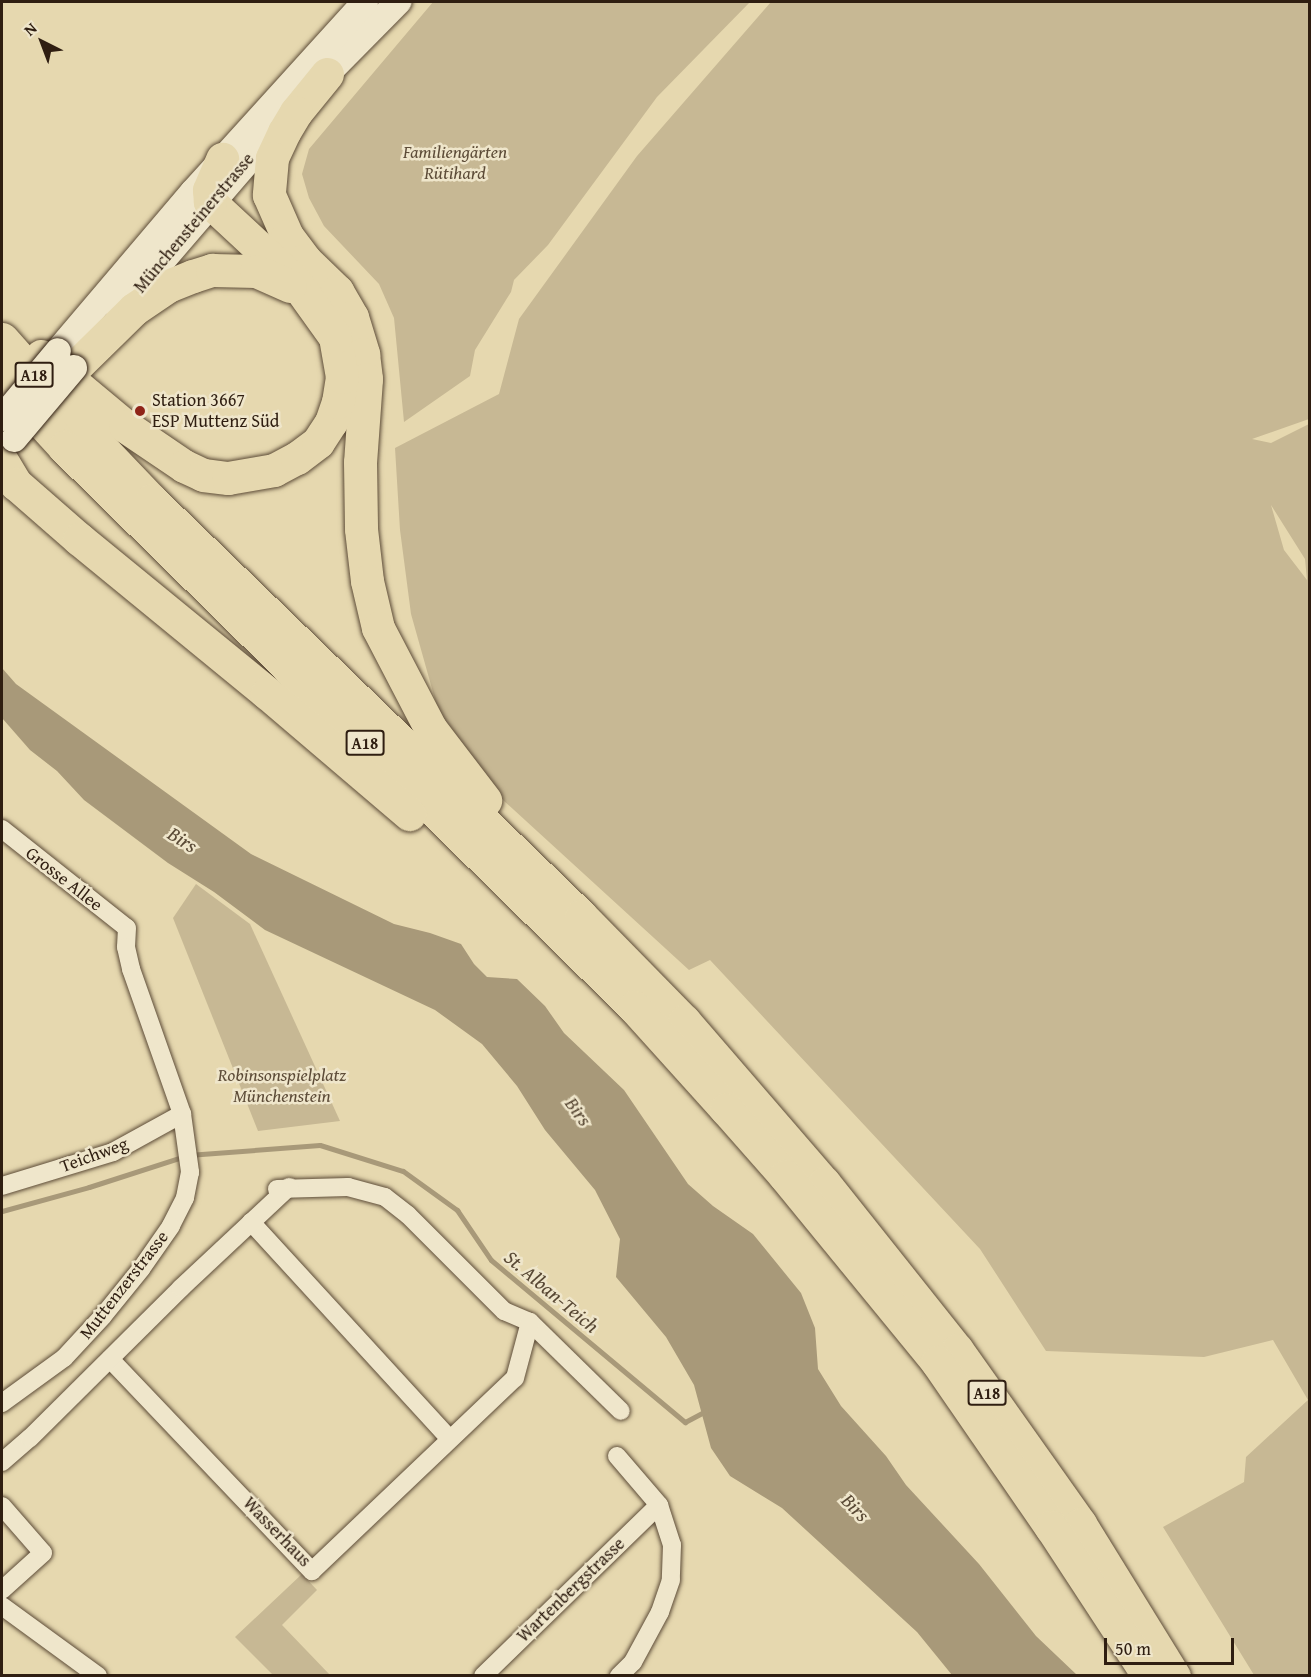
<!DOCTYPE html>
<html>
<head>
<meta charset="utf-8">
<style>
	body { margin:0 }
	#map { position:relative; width:1311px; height:1677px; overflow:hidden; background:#e6d8af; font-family:"Gentium Book Plus",serif }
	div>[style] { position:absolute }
	.green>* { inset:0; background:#c7b894 }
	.water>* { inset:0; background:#a89979 }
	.stream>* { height:5px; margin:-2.5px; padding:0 2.5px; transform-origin:2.5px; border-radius:2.5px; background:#a89979 }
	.roads { filter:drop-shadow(0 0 2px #5d4c38) drop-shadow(0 0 2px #5d4c38) }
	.street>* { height:18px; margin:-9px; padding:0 9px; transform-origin:9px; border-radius:9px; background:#efe6cb }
	.secondary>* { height:26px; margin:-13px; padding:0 13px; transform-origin:13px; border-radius:13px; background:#efe6cb }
	.highway>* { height:33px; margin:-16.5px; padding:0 16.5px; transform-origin:16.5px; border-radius:16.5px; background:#e6d8af }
	.bridges { filter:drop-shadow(0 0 2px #2f1e11) drop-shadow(0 0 2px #2f1e11) }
	.secondary-bridge>* { height:26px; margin:-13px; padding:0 13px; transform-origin:13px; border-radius:13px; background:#efe6cb }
	.dots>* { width:16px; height:16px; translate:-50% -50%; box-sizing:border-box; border:3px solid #efe6cb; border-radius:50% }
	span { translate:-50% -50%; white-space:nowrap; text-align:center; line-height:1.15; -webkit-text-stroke:5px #efe6cb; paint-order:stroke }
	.shield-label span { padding:2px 4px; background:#efe6cb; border:2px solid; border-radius:4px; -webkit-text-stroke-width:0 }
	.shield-label { font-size:16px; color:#2f1e11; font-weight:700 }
	.park-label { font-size:18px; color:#5d4c38; font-style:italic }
	.street-label { font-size:18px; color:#2f1e11 }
	.poi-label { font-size:18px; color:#2f1e11 }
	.left { translate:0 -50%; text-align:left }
	.water-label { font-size:20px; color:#594935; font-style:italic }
	.frame { position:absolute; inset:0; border:3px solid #2f1e11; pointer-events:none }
	.north { position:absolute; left:12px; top:12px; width:60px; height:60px; -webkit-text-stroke:4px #efe6cb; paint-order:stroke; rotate:318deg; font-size:16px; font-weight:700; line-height:24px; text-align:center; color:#2f1e11 }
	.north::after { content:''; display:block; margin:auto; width:21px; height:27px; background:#2f1e11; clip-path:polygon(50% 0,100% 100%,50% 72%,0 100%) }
	.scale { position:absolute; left:1104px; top:1638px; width:130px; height:27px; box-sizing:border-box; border:3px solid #2f1e11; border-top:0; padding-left:8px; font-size:18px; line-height:21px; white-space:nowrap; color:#2f1e11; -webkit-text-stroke:4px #efe6cb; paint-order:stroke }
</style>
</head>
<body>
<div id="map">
	<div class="green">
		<div style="clip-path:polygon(433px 2px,750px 2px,657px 97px,548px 245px,514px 280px,511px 292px,475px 350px,470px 376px,404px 422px,394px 318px,379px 284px,324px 226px,309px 198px,302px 174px,309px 149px)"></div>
		<div style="clip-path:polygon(evenodd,771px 2px,1309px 2px,1309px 419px,1252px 439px,1271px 443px,1309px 424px,1309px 1675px,1254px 1675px,1163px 1527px,1244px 1482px,1246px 1457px,1308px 1400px,1273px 1340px,1204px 1357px,1046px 1351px,980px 1249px,710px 960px,689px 970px,503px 800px,438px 710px,411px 614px,400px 530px,395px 448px,499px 394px,519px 319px,637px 156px,771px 2px,1271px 505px,1305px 559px,1307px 580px,1284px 550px,1271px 505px)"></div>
		<div style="clip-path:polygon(196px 884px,250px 924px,340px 1121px,258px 1131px,173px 918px)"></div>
		<div style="clip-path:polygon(302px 1574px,317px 1590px,282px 1625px,330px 1675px,273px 1675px,235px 1637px)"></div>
	</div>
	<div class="water">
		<div style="clip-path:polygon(2px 668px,16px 684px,251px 854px,394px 924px,430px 933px,461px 944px,474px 964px,487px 977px,517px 979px,545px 1006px,564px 1033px,624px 1090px,688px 1184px,713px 1206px,753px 1234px,801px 1293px,815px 1328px,818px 1369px,841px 1406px,886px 1456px,906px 1485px,979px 1564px,1036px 1636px,1077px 1675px,952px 1675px,917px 1632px,782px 1508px,730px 1476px,711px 1448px,694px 1385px,666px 1337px,616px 1277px,620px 1239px,595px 1190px,545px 1130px,517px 1086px,482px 1044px,435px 1010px,265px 930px,214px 892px,168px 863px,84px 800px,57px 771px,30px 750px,2px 718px)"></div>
	</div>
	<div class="stream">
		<div style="left:2px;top:1211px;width:90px;rotate:-15.4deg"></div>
		<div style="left:89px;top:1187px;width:104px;rotate:-17.9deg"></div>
		<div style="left:188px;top:1155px;width:132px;rotate:-4.3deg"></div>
		<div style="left:320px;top:1145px;width:87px;rotate:17.4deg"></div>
		<div style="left:403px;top:1171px;width:67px;rotate:35.8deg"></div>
		<div style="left:457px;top:1210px;width:60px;rotate:55.8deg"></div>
		<div style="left:491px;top:1260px;width:253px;rotate:39.9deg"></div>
		<div style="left:685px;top:1422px;width:24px;rotate:-28deg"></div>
	</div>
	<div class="roads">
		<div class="street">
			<div style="left:2px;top:829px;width:159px;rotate:38.4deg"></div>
			<div style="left:127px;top:928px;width:19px;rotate:93deg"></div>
			<div style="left:126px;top:947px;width:23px;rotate:77deg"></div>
			<div style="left:131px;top:969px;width:154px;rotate:70.6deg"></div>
			<div style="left:182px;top:1114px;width:59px;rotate:82.1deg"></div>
			<div style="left:190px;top:1172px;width:26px;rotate:101deg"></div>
			<div style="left:185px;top:1198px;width:31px;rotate:117deg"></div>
			<div style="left:171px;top:1226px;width:52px;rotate:124.9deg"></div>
			<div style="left:141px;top:1269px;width:60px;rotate:129deg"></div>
			<div style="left:103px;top:1316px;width:57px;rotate:132.9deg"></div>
			<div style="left:64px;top:1358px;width:77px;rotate:144deg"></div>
			<div style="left:2px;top:1186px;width:116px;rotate:-17deg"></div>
			<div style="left:113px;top:1152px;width:79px;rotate:-28.8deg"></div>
			<div style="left:277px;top:1189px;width:71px;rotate:-1.6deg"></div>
			<div style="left:348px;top:1187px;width:38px;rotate:15deg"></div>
			<div style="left:385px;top:1197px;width:29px;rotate:38deg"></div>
			<div style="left:408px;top:1215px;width:136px;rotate:45deg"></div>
			<div style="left:504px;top:1311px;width:28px;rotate:23deg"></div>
			<div style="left:530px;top:1322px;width:127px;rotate:44.4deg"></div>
			<div style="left:251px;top:1222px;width:294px;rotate:47.5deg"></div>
			<div style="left:110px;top:1359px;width:293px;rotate:46.4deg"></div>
			<div style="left:312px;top:1571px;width:280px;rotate:-43.6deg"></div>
			<div style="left:515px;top:1378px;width:58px;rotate:-75deg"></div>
			<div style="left:617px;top:1456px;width:65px;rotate:49.4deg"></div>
			<div style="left:659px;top:1505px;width:42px;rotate:72deg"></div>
			<div style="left:672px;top:1545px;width:35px;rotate:92deg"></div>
			<div style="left:671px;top:1580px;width:34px;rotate:109deg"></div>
			<div style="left:660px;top:1612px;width:57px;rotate:118.4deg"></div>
			<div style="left:633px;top:1662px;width:20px;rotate:135deg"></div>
			<div style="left:2px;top:1462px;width:37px;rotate:-41deg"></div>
			<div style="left:30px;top:1438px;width:213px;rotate:-44.8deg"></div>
			<div style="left:181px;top:1288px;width:148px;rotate:-43.1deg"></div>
			<div style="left:2px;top:1506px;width:62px;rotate:48.9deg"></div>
			<div style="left:43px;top:1553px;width:55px;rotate:137.9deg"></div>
			<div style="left:2px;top:1606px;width:119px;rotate:36.1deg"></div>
			<div style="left:483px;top:1676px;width:245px;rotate:-44.2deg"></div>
		</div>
		<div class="secondary">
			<div style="left:314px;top:87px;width:120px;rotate:-45.3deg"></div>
			<div style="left:119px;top:311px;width:252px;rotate:-49.3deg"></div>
			<div style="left:58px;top:351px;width:209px;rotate:-49.7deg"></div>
			<div style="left:193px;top:192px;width:256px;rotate:-47.8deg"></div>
		</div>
		<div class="highway">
			<div style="left:327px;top:74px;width:49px;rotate:129.2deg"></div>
			<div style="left:296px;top:112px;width:23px;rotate:121deg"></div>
			<div style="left:284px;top:132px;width:29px;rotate:115deg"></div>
			<div style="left:272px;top:158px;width:37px;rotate:95deg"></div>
			<div style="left:269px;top:195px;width:45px;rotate:66.3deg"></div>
			<div style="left:287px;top:236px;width:30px;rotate:53deg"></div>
			<div style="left:305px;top:260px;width:45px;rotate:44.1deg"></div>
			<div style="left:337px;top:291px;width:30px;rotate:60deg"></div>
			<div style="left:352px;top:317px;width:39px;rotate:73deg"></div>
			<div style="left:363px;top:354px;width:25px;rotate:83deg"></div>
			<div style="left:366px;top:379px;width:83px;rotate:94.1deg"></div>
			<div style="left:360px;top:462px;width:67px;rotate:89.1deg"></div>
			<div style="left:361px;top:529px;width:52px;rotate:83.4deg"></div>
			<div style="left:367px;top:581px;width:48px;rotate:76.8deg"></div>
			<div style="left:378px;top:628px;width:113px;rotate:62.5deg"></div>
			<div style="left:430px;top:728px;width:91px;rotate:52.6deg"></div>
			<div style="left:2px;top:339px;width:96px;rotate:48.4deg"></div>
			<div style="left:66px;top:411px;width:123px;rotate:46.3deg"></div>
			<div style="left:151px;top:500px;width:598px;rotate:44.05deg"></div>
			<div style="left:581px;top:916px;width:147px;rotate:45.6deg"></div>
			<div style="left:684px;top:1021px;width:214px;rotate:49.2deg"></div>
			<div style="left:824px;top:1183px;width:213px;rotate:51.5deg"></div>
			<div style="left:957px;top:1350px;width:213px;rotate:54.7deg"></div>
			<div style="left:1080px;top:1524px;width:179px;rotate:58.3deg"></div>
			<div style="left:41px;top:356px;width:109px;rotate:39.8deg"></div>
			<div style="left:125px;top:426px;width:71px;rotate:34.1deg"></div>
			<div style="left:184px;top:466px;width:21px;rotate:25deg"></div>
			<div style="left:203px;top:475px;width:25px;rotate:7deg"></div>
			<div style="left:228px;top:478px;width:47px;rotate:-9.9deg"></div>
			<div style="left:274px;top:470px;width:26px;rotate:-28deg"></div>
			<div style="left:297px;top:458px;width:26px;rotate:-37deg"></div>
			<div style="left:318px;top:442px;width:24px;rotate:-57deg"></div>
			<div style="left:331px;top:422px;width:21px;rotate:-71deg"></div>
			<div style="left:338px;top:402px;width:25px;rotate:-81deg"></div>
			<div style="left:342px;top:377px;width:41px;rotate:-99.9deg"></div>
			<div style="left:335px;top:337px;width:70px;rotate:-125.7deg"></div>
			<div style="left:294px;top:280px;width:115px;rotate:-137.1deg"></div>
			<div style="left:210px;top:202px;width:12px;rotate:-95deg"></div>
			<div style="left:209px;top:190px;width:34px;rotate:-67deg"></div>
			<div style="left:74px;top:368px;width:84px;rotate:-44.5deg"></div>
			<div style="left:134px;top:309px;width:41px;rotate:-34.1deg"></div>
			<div style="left:168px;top:286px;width:27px;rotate:-22deg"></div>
			<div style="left:193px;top:276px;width:20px;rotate:-18deg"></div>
			<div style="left:212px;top:270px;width:44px;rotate:1.3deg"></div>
			<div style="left:256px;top:271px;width:37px;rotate:24deg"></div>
			<div style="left:2px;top:379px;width:92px;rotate:47.6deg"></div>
			<div style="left:64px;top:447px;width:799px;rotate:44.49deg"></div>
			<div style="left:634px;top:1007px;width:137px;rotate:48deg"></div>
			<div style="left:726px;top:1109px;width:89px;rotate:48.6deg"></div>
			<div style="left:785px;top:1176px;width:240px;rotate:50.7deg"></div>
			<div style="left:937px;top:1362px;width:201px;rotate:55.4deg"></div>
			<div style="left:1051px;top:1527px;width:170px;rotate:56.8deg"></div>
			<div style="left:2px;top:461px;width:27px;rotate:59deg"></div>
			<div style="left:16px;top:484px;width:84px;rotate:41.1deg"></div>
			<div style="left:79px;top:539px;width:243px;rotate:39.3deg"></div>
			<div style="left:267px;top:693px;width:187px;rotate:40.4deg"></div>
		</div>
	</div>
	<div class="bridges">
		<div class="secondary-bridge">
			<div style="left:2px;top:418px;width:87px;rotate:-50.1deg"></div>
			<div style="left:14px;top:439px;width:93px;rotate:-49.8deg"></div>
		</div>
	</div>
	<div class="dots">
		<div style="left:140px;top:411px;background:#8f2418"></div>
	</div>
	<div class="shield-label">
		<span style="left:34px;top:375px">A18</span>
		<span style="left:365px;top:743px">A18</span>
		<span style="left:987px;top:1393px">A18</span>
	</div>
	<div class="park-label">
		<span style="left:455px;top:163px">Familiengärten<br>Rütihard</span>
		<span style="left:282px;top:1086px">Robinsonspielplatz<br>Münchenstein</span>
	</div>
	<div class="street-label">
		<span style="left:194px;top:223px;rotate:-50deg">Münchensteinerstrasse</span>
		<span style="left:64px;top:879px;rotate:38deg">Grosse Allee</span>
		<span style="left:94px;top:1155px;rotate:-20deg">Teichweg</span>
		<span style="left:124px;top:1285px;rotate:-52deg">Muttenzerstrasse</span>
		<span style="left:277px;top:1532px;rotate:46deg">Wasserhaus</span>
		<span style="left:571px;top:1590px;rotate:-44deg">Wartenbergstrasse</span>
	</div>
	<div class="poi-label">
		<span class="left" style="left:152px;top:411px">Station 3667<br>ESP Muttenz Süd</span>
	</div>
	<div class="water-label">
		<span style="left:183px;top:839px;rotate:33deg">Birs</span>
		<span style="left:579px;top:1111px;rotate:54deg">Birs</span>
		<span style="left:552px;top:1291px;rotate:40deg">St. Alban-Teich</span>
		<span style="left:856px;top:1507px;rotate:46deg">Birs</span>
	</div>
	<div class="frame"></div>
	<div class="north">N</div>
	<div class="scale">50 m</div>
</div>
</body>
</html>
